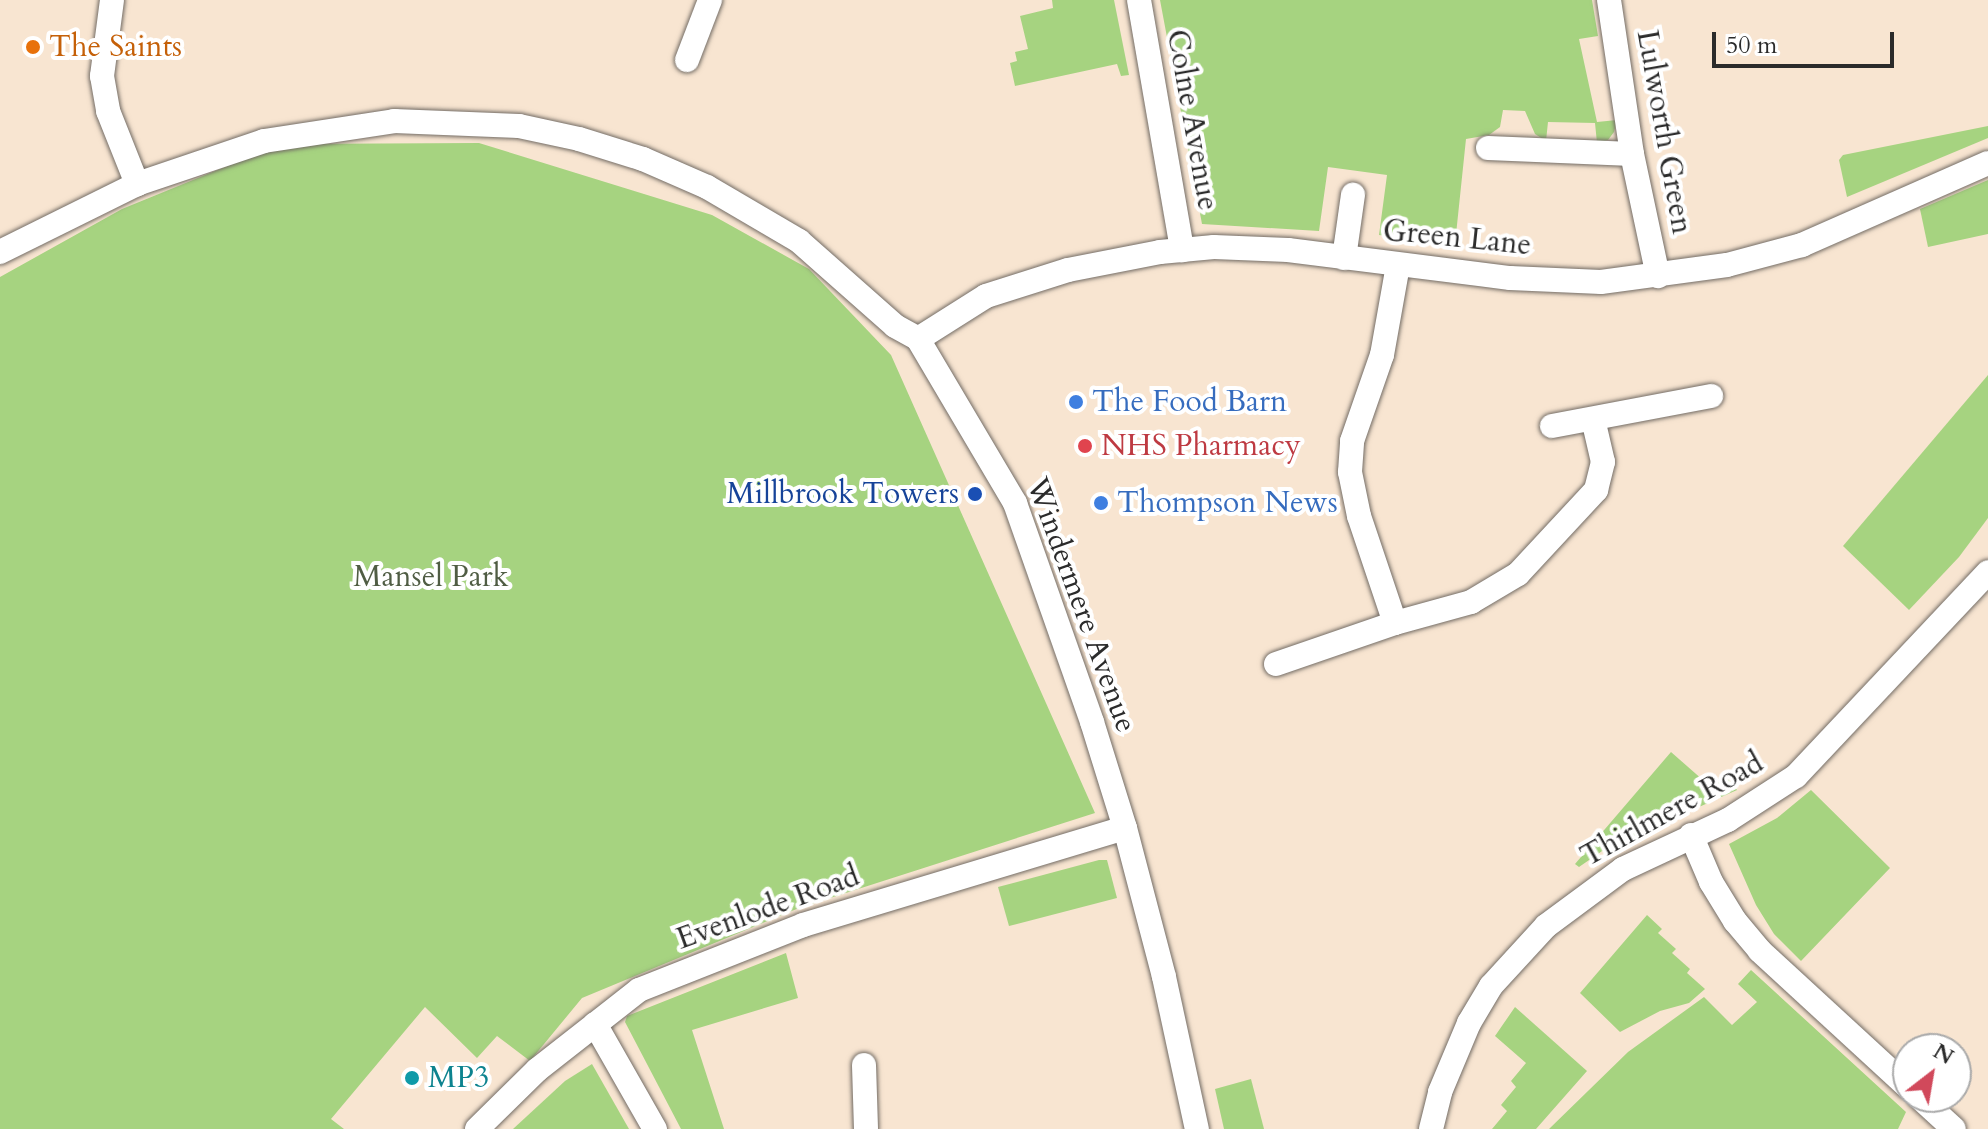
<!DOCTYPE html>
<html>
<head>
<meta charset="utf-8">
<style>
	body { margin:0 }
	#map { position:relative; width:1988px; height:1129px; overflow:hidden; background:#f8e5d1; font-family:Cardo,serif }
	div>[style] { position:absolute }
	.green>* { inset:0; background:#a6d380 }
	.roads { filter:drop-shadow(0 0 2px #736c65) drop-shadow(0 0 2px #736c65) }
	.minor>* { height:24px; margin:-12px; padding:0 12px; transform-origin:12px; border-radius:12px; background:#fff }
	.dots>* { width:22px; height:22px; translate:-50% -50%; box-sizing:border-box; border:4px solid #fff; border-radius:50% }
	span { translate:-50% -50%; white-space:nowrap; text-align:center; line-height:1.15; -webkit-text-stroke:8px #fff; paint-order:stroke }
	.food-label { font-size:30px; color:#c56008 }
	.left { translate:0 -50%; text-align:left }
	.street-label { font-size:30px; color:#2b2b2b }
	.shop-label { font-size:30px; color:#366cbe }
	.health-label { font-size:30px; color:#be3a42 }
	.transit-label { font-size:30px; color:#164399 }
	.right { translate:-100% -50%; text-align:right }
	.park-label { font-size:30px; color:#505d44 }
	.culture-label { font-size:30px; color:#0d838f }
	.north { position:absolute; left:1892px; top:1033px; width:80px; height:80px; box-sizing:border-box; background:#fff; border:2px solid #aaa; border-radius:50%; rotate:31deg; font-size:22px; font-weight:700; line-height:32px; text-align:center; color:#2b2b2b }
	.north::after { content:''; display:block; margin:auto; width:28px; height:36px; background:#d1495b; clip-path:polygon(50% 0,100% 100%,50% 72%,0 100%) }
	.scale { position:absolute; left:1712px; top:32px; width:182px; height:36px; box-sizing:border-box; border:4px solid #2b2b2b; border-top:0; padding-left:10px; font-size:24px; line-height:28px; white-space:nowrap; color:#2b2b2b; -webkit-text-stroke:6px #fff; paint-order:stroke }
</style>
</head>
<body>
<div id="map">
	<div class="green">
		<div style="clip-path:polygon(1052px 0,1114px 0,1129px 75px,1121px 76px,1117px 64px,1015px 86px,1010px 63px,1017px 61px,1015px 52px,1028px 49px,1020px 16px,1053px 8px)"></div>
		<div style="clip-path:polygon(1160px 0,1592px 0,1598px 36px,1579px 39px,1597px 122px,1617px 120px,1614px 132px,1608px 140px,1597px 143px,1595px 123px,1548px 122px,1546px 141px,1535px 134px,1525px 111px,1503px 110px,1500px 127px,1489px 135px,1466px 139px,1455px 244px,1379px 235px,1387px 175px,1328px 167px,1319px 231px,1202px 224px)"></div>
		<div style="clip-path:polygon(1988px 126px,1988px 138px,1847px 197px,1839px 160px,1843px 155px)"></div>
		<div style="clip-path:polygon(479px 143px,712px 215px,809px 269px,891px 355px,1095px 813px,799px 908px,582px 998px,530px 1061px,497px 1036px,477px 1058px,425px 1007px,331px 1119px,344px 1129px,0 1129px,0 277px,122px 209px,281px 144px)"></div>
		<div style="clip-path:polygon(1988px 180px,1988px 234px,1928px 247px,1920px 209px)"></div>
		<div style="clip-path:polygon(1988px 375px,1988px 518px,1959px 557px,1909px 610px,1843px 546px)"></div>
		<div style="clip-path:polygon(1671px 752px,1712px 788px,1724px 774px,1737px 790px,1605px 849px,1579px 867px,1575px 864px)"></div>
		<div style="clip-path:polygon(1811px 790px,1890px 868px,1801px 961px,1774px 934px,1756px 905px,1729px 844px,1777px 818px)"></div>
		<div style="clip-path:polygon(1099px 860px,1107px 860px,1117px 898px,1009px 926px,998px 887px)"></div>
		<div style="clip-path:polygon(1647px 915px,1662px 929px,1658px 933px,1676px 949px,1672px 953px,1690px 969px,1687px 973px,1705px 989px,1689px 1003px,1660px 1011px,1620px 1032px,1580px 993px)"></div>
		<div style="clip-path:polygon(786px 953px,798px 998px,692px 1030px,724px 1129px,681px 1129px,625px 1022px,627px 1016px)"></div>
		<div style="clip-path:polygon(1751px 970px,1906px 1112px,1898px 1129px,1549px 1129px,1628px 1052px,1704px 997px,1732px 1025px,1757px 1002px,1738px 984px)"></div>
		<div style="clip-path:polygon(1515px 1007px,1587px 1071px,1536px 1129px,1492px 1129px,1507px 1111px,1501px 1105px,1516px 1087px,1511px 1081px,1526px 1063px,1495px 1036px)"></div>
		<div style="clip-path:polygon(592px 1064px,629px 1129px,513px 1129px,565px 1081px)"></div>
		<div style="clip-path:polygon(1251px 1079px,1264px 1129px,1224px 1129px,1215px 1089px)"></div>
	</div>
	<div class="roads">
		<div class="minor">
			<div style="left:112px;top:0;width:77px;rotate:97.5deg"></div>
			<div style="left:102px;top:76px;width:36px;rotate:80deg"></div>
			<div style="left:108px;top:111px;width:79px;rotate:68.3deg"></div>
			<div style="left:1139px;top:0;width:254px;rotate:80.2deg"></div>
			<div style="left:1609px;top:0;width:156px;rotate:81.5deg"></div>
			<div style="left:1632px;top:154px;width:125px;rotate:78deg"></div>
			<div style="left:687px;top:60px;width:64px;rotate:-69deg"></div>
			<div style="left:1488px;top:148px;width:144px;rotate:2.4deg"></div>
			<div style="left:0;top:252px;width:153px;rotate:-26.4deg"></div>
			<div style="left:137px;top:184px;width:134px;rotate:-18.7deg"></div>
			<div style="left:264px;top:141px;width:132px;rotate:-8.7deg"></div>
			<div style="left:394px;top:121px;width:125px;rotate:2.3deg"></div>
			<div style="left:519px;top:126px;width:61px;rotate:12.2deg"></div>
			<div style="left:579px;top:139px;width:67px;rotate:17.4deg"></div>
			<div style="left:643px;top:159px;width:70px;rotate:23.6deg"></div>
			<div style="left:707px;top:187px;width:107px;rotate:30.4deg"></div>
			<div style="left:799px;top:241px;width:128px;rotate:41.5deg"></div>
			<div style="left:895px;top:326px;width:26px;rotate:29deg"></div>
			<div style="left:918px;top:339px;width:191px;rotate:59.4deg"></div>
			<div style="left:1015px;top:503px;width:232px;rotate:70.6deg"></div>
			<div style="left:1092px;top:722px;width:111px;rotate:72.7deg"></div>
			<div style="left:1125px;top:828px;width:154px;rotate:75.3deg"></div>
			<div style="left:1164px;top:977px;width:156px;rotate:77.8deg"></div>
			<div style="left:1344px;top:258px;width:64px;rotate:-81.9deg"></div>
			<div style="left:918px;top:339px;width:80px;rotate:-32.3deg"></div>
			<div style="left:986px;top:296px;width:86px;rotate:-17.6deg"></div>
			<div style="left:1068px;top:270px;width:94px;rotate:-11.1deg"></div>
			<div style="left:1160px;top:252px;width:54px;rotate:-5.3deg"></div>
			<div style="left:1214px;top:247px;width:74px;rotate:2.3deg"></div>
			<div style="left:1288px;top:250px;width:224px;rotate:7.2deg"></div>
			<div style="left:1510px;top:278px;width:91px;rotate:2.5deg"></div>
			<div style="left:1601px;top:282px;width:127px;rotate:-7.7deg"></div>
			<div style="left:1727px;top:265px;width:78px;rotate:-14.9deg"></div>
			<div style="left:1802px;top:245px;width:203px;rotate:-23.8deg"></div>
			<div style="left:1552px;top:426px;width:162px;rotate:-10.7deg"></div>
			<div style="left:1395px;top:623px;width:113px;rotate:-108.6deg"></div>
			<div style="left:1359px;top:516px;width:45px;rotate:-101.6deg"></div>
			<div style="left:1350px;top:472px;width:31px;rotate:-86deg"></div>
			<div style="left:1352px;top:441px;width:91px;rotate:-70.8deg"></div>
			<div style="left:1382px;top:355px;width:91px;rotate:-79.9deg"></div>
			<div style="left:1276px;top:664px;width:126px;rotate:-19deg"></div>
			<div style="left:1395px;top:623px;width:79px;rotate:-15.4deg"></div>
			<div style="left:1471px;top:602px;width:55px;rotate:-30.8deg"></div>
			<div style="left:1518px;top:574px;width:115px;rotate:-47.1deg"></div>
			<div style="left:1596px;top:490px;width:29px;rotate:-76deg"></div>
			<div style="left:1603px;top:462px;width:44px;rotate:-103.1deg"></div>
			<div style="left:1691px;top:835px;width:51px;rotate:66.9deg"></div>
			<div style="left:1711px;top:882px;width:46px;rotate:58.4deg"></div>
			<div style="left:1735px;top:921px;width:39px;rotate:50deg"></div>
			<div style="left:1760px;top:951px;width:201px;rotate:42.6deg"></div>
			<div style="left:595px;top:1024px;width:121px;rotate:60.3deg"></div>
			<div style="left:864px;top:1065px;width:64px;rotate:88.2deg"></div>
			<div style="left:1919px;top:1097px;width:47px;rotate:42.4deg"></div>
			<div style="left:477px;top:1129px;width:84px;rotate:-44.5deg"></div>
			<div style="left:537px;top:1070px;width:130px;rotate:-38.1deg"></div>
			<div style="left:639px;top:990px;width:176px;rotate:-21.6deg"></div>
			<div style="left:803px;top:925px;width:336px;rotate:-16.8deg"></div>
			<div style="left:1431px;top:1129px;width:38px;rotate:-76deg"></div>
			<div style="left:1440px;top:1092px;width:75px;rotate:-67.2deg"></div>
			<div style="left:1469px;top:1023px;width:43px;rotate:-59.3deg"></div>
			<div style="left:1491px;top:986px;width:81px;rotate:-47.5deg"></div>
			<div style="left:1546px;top:926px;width:96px;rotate:-36.5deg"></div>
			<div style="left:1623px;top:869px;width:116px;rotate:-25deg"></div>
			<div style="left:1728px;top:820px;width:81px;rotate:-32.9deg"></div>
			<div style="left:1796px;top:776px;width:280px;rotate:-46.7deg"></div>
		</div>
	</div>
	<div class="dots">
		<div style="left:33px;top:47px;background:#e8710a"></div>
		<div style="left:1076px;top:402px;background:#3f7fe0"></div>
		<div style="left:1085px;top:446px;background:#e0444e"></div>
		<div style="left:975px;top:494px;background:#1a4fb4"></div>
		<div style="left:1101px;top:503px;background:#3f7fe0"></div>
		<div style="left:412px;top:1078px;background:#0f9aa8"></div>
	</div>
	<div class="food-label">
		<span class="left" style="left:49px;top:47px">The Saints</span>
	</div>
	<div class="street-label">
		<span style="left:1192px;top:120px;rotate:80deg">Colne Avenue</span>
		<span style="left:1664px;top:132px;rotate:80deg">Lulworth Green</span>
		<span style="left:1457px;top:238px;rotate:6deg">Green Lane</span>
		<span style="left:1081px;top:605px;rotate:70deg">Windermere Avenue</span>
		<span style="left:1672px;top:810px;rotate:-29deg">Thirlmere Road</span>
		<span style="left:768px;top:908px;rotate:-20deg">Evenlode Road</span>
	</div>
	<div class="shop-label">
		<span class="left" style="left:1092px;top:402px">The Food Barn</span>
		<span class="left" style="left:1117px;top:503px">Thompson News</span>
	</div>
	<div class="health-label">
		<span class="left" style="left:1101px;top:446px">NHS Pharmacy</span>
	</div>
	<div class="transit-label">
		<span class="right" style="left:959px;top:494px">Millbrook Towers</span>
	</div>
	<div class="park-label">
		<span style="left:431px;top:577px">Mansel Park</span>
	</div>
	<div class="culture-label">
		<span class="left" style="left:428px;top:1078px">MP3</span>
	</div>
	<div class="north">N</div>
	<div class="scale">50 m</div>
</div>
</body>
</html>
